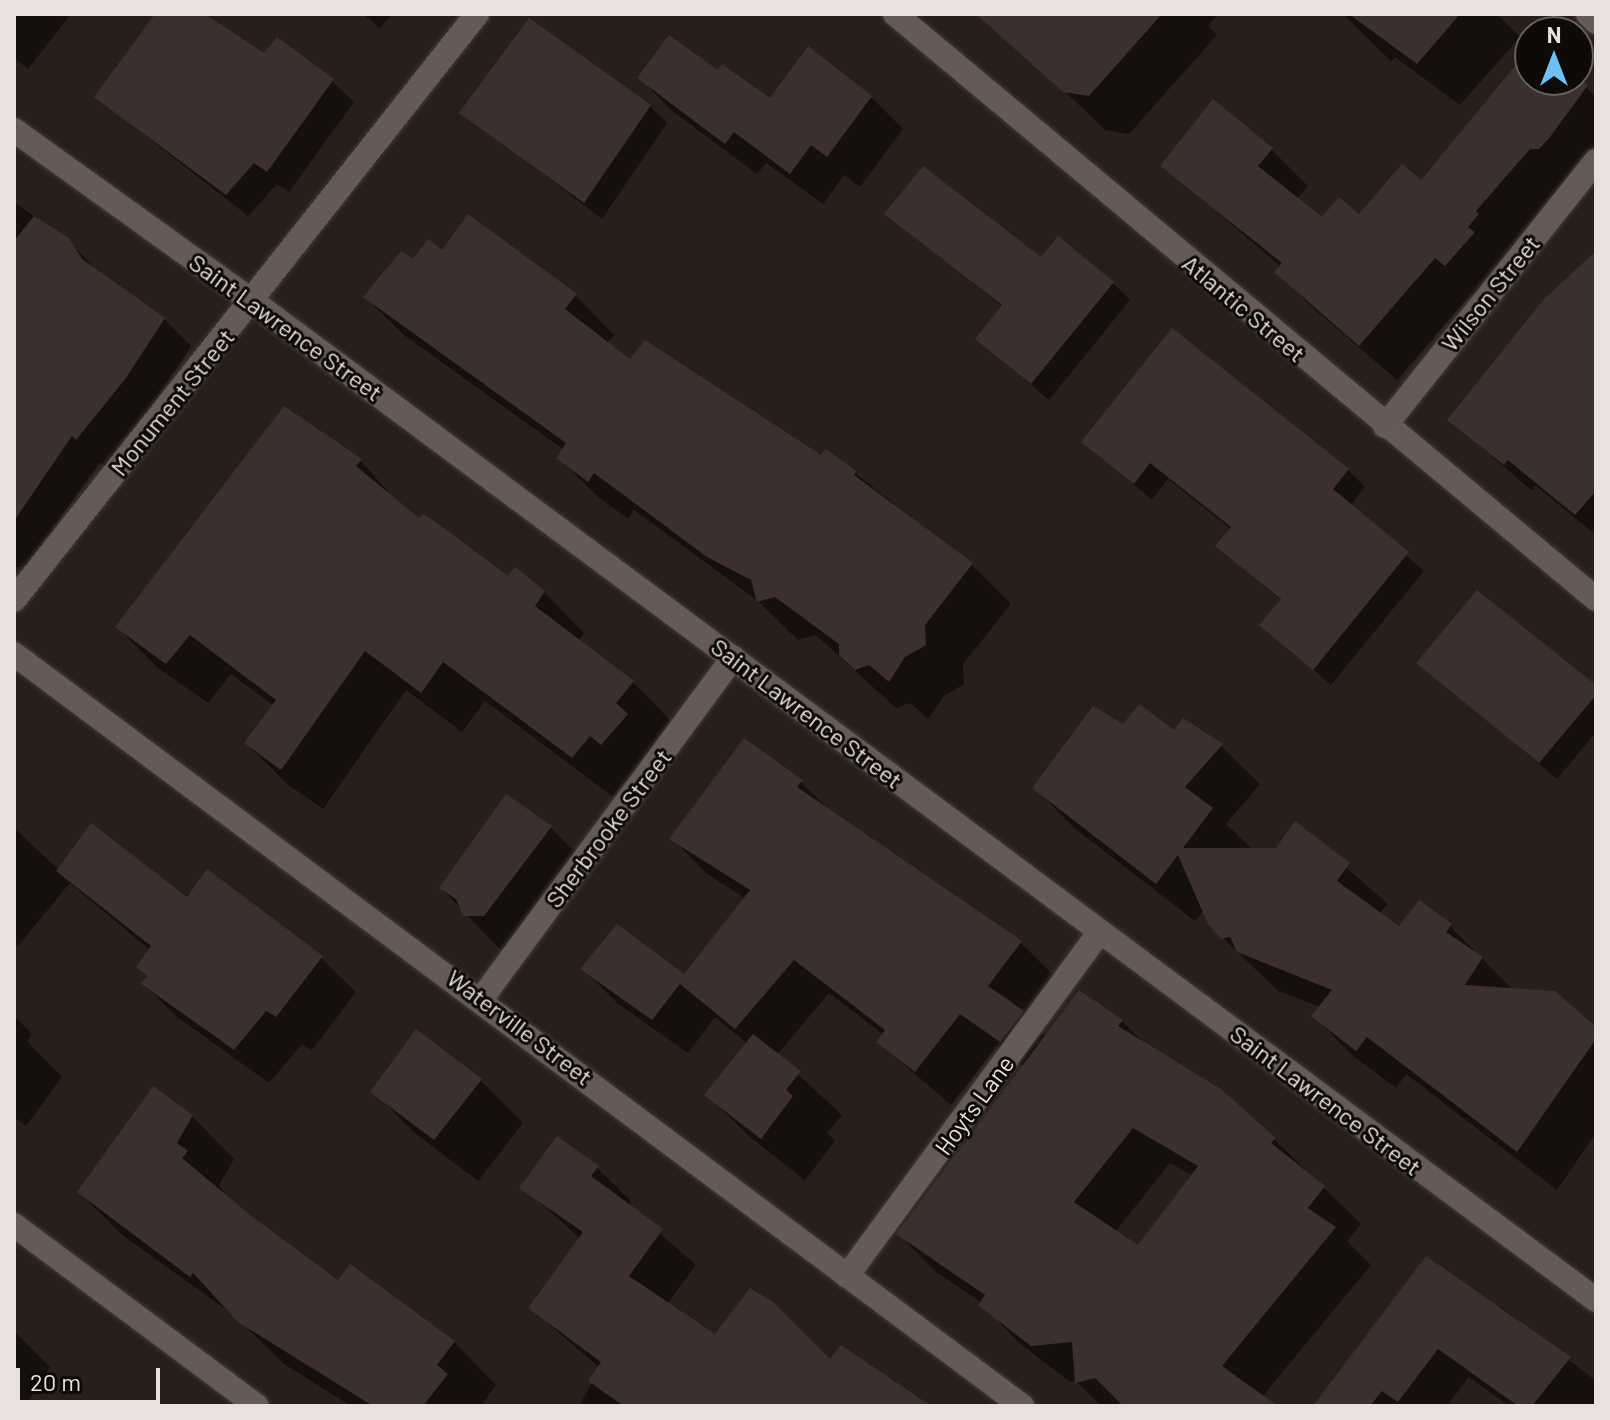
<!DOCTYPE html>
<html>
<head>
<meta charset="utf-8">
<style>
	body { margin:0 }
	#map { position:relative; width:1610px; height:1420px; overflow:hidden; background:#281f1a; font-family:Barlow,sans-serif }
	div>[style] { position:absolute }
	.shadow>* { inset:0; background:#0007 }
	.building>* { inset:0; background:#3c302f }
	.roads { filter:drop-shadow(0 0 2px #403935) drop-shadow(0 0 2px #403935) }
	.minor>* { height:24px; margin:-12px; padding:0 12px; transform-origin:12px; border-radius:12px; background:#655a54 }
	span { translate:-50% -50%; white-space:nowrap; text-align:center; line-height:1.15; -webkit-text-stroke:6px #0e0a08; paint-order:stroke }
	.street-label { font-size:24px; color:#e8e1de }
	.frame { position:absolute; inset:0; border:16px solid #e8e1de; pointer-events:none }
	.north { position:absolute; left:1514px; top:16px; width:80px; height:80px; box-sizing:border-box; background:#0e0a08; border:2px solid #65605e; border-radius:50%; rotate:0deg; font-size:22px; font-weight:700; line-height:32px; text-align:center; color:#e8e1de }
	.north::after { content:''; display:block; margin:auto; width:28px; height:36px; background:#6dc2f3; clip-path:polygon(50% 0,100% 100%,50% 72%,0 100%) }
	.scale { position:absolute; left:16px; top:1368px; width:144px; height:36px; box-sizing:border-box; border:4px solid #e8e1de; border-top:0; padding-left:10px; font-size:24px; line-height:28px; white-space:nowrap; color:#e8e1de; -webkit-text-stroke:6px #0e0a08; paint-order:stroke }
</style>
</head>
<body>
<div id="map">
	<div class="shadow">
		<div style="clip-path:polygon(14px 14px,71px 14px,28px 69px,14px 58px)"></div>
		<div style="clip-path:polygon(158px 14px,201px 14px,265px 56px,332px 81px,354px 102px,289px 192px,277px 184px,248px 216px,96px 97px)"></div>
		<div style="clip-path:polygon(363px 14px,392px 14px,380px 28px)"></div>
		<div style="clip-path:polygon(996px 14px,1218px 14px,1208px 26px,1217px 35px,1129px 134px,1105px 130px,1031px 59px)"></div>
		<div style="clip-path:polygon(1343px 14px,1497px 14px,1520px 37px,1460px 105px,1395px 57px,1391px 61px)"></div>
		<div style="clip-path:polygon(1530px 51px,1530px 80px,1586px 87px,1596px 96px,1596px 160px,1567px 184px,1511px 249px,1514px 252px,1483px 301px,1472px 293px,1397px 380px,1313px 308px,1277px 272px,1281px 267px,1163px 165px,1271px 149px,1308px 186px,1297px 199px,1322px 220px,1359px 216px,1421px 183px)"></div>
		<div style="clip-path:polygon(718px 73px,770px 101px,871px 97px,903px 129px,860px 187px,844px 175px,823px 204px,766px 163px,757px 174px,671px 110px,640px 78px)"></div>
		<div style="clip-path:polygon(650px 106px,667px 123px,602px 219px,462px 112px)"></div>
		<div style="clip-path:polygon(14px 202px,68px 240px,100px 274px,164px 319px,191px 346px,153px 405px,104px 466px,100px 462px,26px 566px,14px 568px)"></div>
		<div style="clip-path:polygon(887px 214px,1113px 283px,1130px 300px,1049px 400px,977px 339px,1003px 307px)"></div>
		<div style="clip-path:polygon(469px 216px,576px 296px,614px 335px,607px 344px,631px 362px,855px 473px,972px 565px,1011px 604px,963px 664px,964px 684px,944px 696px,928px 719px,910px 703px,896px 708px,816px 635px,798px 640px,758px 601px,634px 510px,628px 519px,597px 496px,558px 457px,564px 450px,404px 335px,365px 297px,414px 262px,443px 253px)"></div>
		<div style="clip-path:polygon(1596px 252px,1596px 535px,1536px 486px,1532px 491px,1450px 420px)"></div>
		<div style="clip-path:polygon(1172px 331px,1348px 470px,1365px 487px,1350px 506px,1424px 571px,1331px 685px,1262px 625px,1282px 601px,1218px 546px,1231px 529px,1168px 479px,1152px 500px,1084px 442px)"></div>
		<div style="clip-path:polygon(284px 408px,361px 461px,399px 504px,509px 579px,544px 592px,584px 633px,578px 641px,633px 682px,673px 723px,643px 784px,631px 775px,613px 797px,485px 701px,462px 732px,406px 690px,323px 809px,287px 784px,246px 743px,274px 706px,231px 674px,208px 703px,158px 668px,117px 627px)"></div>
		<div style="clip-path:polygon(1419px 662px,1596px 688px,1596px 732px,1557px 779px)"></div>
		<div style="clip-path:polygon(1124px 727px,1175px 732px,1221px 746px,1260px 784px,1226px 824px,1251px 848px,1277px 850px,1296px 824px,1388px 904px,1379px 914px,1399px 929px,1450px 926px,1513px 990px,1596px 1028px,1596px 1133px,1557px 1190px,1406px 1074px,1396px 1088px,1352px 1055px,1314px 1016px,1321px 1007px,1278px 991px,1222px 937px,1204px 910px,1195px 921px,1073px 827px,1035px 788px)"></div>
		<div style="clip-path:polygon(evenodd,801px 782px,835px 816px,1021px 943px,1055px 977px,1026px 1016px,1047px 1037px,1122px 1021px,1147px 1046px,1274px 1139px,1361px 1224px,1347px 1241px,1371px 1265px,1262px 1397px,1274px 1406px,1101px 1406px,1076px 1381px,1070px 1382px,1017px 1341px,982px 1303px,935px 1271px,899px 1234px,1024px 1067px,996px 1047px,951px 1105px,878px 1042px,884px 1035px,829px 993px,777px 1055px,842px 1115px,827px 1133px,835px 1141px,805px 1180px,750px 1137px,707px 1095px,748px 1044px,715px 1017px,688px 1053px,617px 1003px,583px 969px,685px 976px,746px 899px,706px 873px,672px 838px,801px 782px,1170px 1163px,1193px 1176px,1139px 1248px,1115px 1232px,1170px 1163px)"></div>
		<div style="clip-path:polygon(550px 827px,593px 870px,527px 957px,507px 957px,441px 888px)"></div>
		<div style="clip-path:polygon(14px 828px,59px 870px,187px 899px,321px 958px,356px 992px,312px 1050px,302px 1044px,269px 1083px,177px 1017px,143px 983px,150px 977px,150px 950px,70px 883px,18px 946px,14px 943px)"></div>
		<div style="clip-path:polygon(14px 1016px,32px 1034px,27px 1041px,62px 1077px,26px 1126px,14px 1117px)"></div>
		<div style="clip-path:polygon(480px 1080px,523px 1123px,478px 1181px,416px 1134px,373px 1091px)"></div>
		<div style="clip-path:polygon(192px 1116px,234px 1159px,219px 1185px,227px 1198px,339px 1283px,454px 1342px,496px 1385px,481px 1406px,351px 1406px,284px 1364px,235px 1316px,122px 1235px,79px 1192px)"></div>
		<div style="clip-path:polygon(597px 1168px,631px 1201px,628px 1206px,696px 1265px,667px 1304px,715px 1337px,830px 1362px,929px 1406px,579px 1406px,600px 1368px,530px 1308px,581px 1239px,522px 1187px)"></div>
		<div style="clip-path:polygon(1500px 1306px,1596px 1381px,1596px 1406px,1509px 1406px,1469px 1377px,1447px 1406px,1344px 1406px)"></div>
		<div style="clip-path:polygon(14px 1331px,50px 1367px,25px 1406px,14px 1400px)"></div>
	</div>
	<div class="building">
		<div style="clip-path:polygon(155px 14px,205px 14px,264px 53px,277px 37px,334px 79px,267px 172px,254px 163px,226px 195px,94px 97px)"></div>
		<div style="clip-path:polygon(976px 14px,1162px 14px,1089px 96px,1063px 92px)"></div>
		<div style="clip-path:polygon(1349px 14px,1460px 14px,1417px 64px)"></div>
		<div style="clip-path:polygon(529px 18px,651px 105px,584px 203px,459px 113px)"></div>
		<div style="clip-path:polygon(669px 35px,718px 70px,722px 64px,770px 98px,808px 46px,872px 96px,827px 157px,811px 145px,790px 174px,734px 132px,725px 144px,637px 78px)"></div>
		<div style="clip-path:polygon(1530px 48px,1530px 80px,1578px 78px,1588px 85px,1550px 137px,1539px 149px,1530px 149px,1476px 211px,1479px 214px,1468px 227px,1475px 232px,1445px 266px,1435px 258px,1359px 346px,1274px 272px,1282px 263px,1160px 166px,1213px 99px,1273px 148px,1258px 166px,1322px 217px,1339px 197px,1359px 214px,1402px 164px,1421px 180px)"></div>
		<div style="clip-path:polygon(923px 166px,1041px 257px,1058px 236px,1114px 282px,1031px 384px,975px 339px,1002px 305px,884px 214px)"></div>
		<div style="clip-path:polygon(468px 214px,577px 294px,565px 309px,630px 359px,645px 340px,821px 455px,826px 449px,856px 471px,854px 475px,973px 563px,925px 625px,926px 645px,905px 657px,889px 682px,869px 665px,855px 670px,839px 655px,839px 644px,775px 597px,757px 602px,751px 580px,707px 557px,594px 473px,588px 482px,556px 458px,566px 443px,363px 297px,401px 251px,413px 259px,428px 239px,442px 250px)"></div>
		<div style="clip-path:polygon(34px 216px,69px 238px,82px 259px,165px 318px,126px 378px,76px 440px,72px 436px,14px 521px,14px 241px)"></div>
		<div style="clip-path:polygon(1596px 251px,1596px 491px,1575px 515px,1508px 460px,1504px 465px,1447px 420px,1544px 299px)"></div>
		<div style="clip-path:polygon(1172px 328px,1349px 469px,1333px 489px,1409px 552px,1313px 670px,1259px 625px,1281px 599px,1215px 546px,1231px 527px,1150px 463px,1134px 484px,1081px 442px)"></div>
		<div style="clip-path:polygon(284px 406px,362px 459px,356px 466px,419px 518px,423px 514px,437px 523px,508px 576px,515px 567px,545px 591px,535px 606px,634px 681px,616px 703px,628px 714px,601px 745px,590px 736px,572px 758px,443px 662px,421px 693px,365px 651px,281px 770px,244px 743px,276px 700px,190px 635px,166px 664px,115px 627px)"></div>
		<div style="clip-path:polygon(1477px 590px,1596px 685px,1596px 695px,1539px 763px,1416px 663px)"></div>
		<div style="clip-path:polygon(1139px 704px,1174px 730px,1183px 718px,1223px 744px,1185px 787px,1213px 808px,1183px 848px,1276px 848px,1295px 821px,1350px 863px,1337px 881px,1399px 926px,1419px 900px,1452px 924px,1446px 932px,1483px 957px,1465px 985px,1555px 991px,1596px 1027px,1596px 1039px,1517px 1152px,1367px 1037px,1356px 1051px,1311px 1016px,1332px 990px,1237px 952px,1230px 937px,1221px 939px,1208px 924px,1178px 855px,1156px 884px,1032px 788px,1093px 706px,1123px 724px)"></div>
		<div style="clip-path:polygon(744px 738px,803px 780px,797px 787px,1022px 941px,988px 986px,1024px 1011px,1000px 1042px,960px 1014px,915px 1072px,876px 1042px,885px 1030px,794px 960px,735px 1029px,680px 984px,652px 1020px,580px 969px,617px 924px,684px 974px,750px 890px,669px 839px)"></div>
		<div style="clip-path:polygon(506px 794px,552px 826px,484px 916px,463px 916px,456px 899px,439px 888px)"></div>
		<div style="clip-path:polygon(91px 823px,187px 897px,207px 869px,323px 956px,276px 1017px,266px 1011px,234px 1050px,140px 983px,148px 976px,136px 967px,151px 946px,56px 871px)"></div>
		<div style="clip-path:polygon(evenodd,1079px 990px,1123px 1020px,1118px 1026px,1221px 1089px,1276px 1138px,1271px 1143px,1325px 1186px,1308px 1208px,1336px 1227px,1222px 1366px,1278px 1406px,1123px 1406px,1095px 1378px,1075px 1383px,1072px 1342px,1031px 1346px,978px 1305px,985px 1295px,896px 1234px,1079px 990px,1133px 1128px,1198px 1166px,1138px 1245px,1074px 1202px,1133px 1128px)"></div>
		<div style="clip-path:polygon(416px 1029px,482px 1079px,434px 1140px,370px 1092px)"></div>
		<div style="clip-path:polygon(753px 1034px,801px 1071px,786px 1090px,793px 1096px,761px 1139px,704px 1095px)"></div>
		<div style="clip-path:polygon(153px 1086px,193px 1115px,177px 1143px,188px 1151px,182px 1158px,250px 1215px,338px 1280px,350px 1264px,455px 1341px,437px 1365px,448px 1374px,423px 1406px,373px 1406px,238px 1322px,193px 1273px,190px 1277px,77px 1192px)"></div>
		<div style="clip-path:polygon(557px 1136px,599px 1166px,591px 1176px,663px 1229px,629px 1276px,715px 1334px,750px 1288px,773px 1302px,830px 1359px,841px 1345px,931px 1406px,624px 1406px,588px 1381px,601px 1362px,528px 1308px,583px 1232px,519px 1188px)"></div>
		<div style="clip-path:polygon(1426px 1256px,1571px 1357px,1532px 1406px,1518px 1406px,1438px 1349px,1398px 1402px,1382px 1391px,1370px 1406px,1313px 1406px)"></div>
	</div>
	<div class="roads">
		<div class="minor">
			<div style="left:895px;top:14px;width:913px;rotate:39.85deg"></div>
			<div style="left:1588px;top:14px;width:11px;rotate:45deg"></div>
			<div style="left:14px;top:130px;width:293px;rotate:35.7deg"></div>
			<div style="left:252px;top:301px;width:1675px;rotate:36.62deg"></div>
			<div style="left:1385px;top:426px;width:339px;rotate:-51.5deg"></div>
			<div style="left:14px;top:600px;width:747px;rotate:-51.69deg"></div>
			<div style="left:14px;top:654px;width:1258px;rotate:36.72deg"></div>
			<div style="left:482px;top:998px;width:423px;rotate:-53.6deg"></div>
			<div style="left:14px;top:1225px;width:303px;rotate:36.7deg"></div>
			<div style="left:847px;top:1276px;width:427px;rotate:-53.7deg"></div>
		</div>
	</div>
	<div class="street-label">
		<span style="left:1490px;top:293px;rotate:-51deg">Wilson Street</span>
		<span style="left:1244px;top:308px;rotate:40deg">Atlantic Street</span>
		<span style="left:286px;top:327px;rotate:36deg">Saint Lawrence Street</span>
		<span style="left:172px;top:402px;rotate:-51deg">Monument Street</span>
		<span style="left:807px;top:713px;rotate:37deg">Saint Lawrence Street</span>
		<span style="left:608px;top:828px;rotate:-53deg">Sherbrooke Street</span>
		<span style="left:520px;top:1027px;rotate:37deg">Waterville Street</span>
		<span style="left:1326px;top:1100px;rotate:37deg">Saint Lawrence Street</span>
		<span style="left:974px;top:1105px;rotate:-54deg">Hoyts Lane</span>
	</div>
	<div class="frame"></div>
	<div class="north">N</div>
	<div class="scale">20 m</div>
</div>
</body>
</html>
